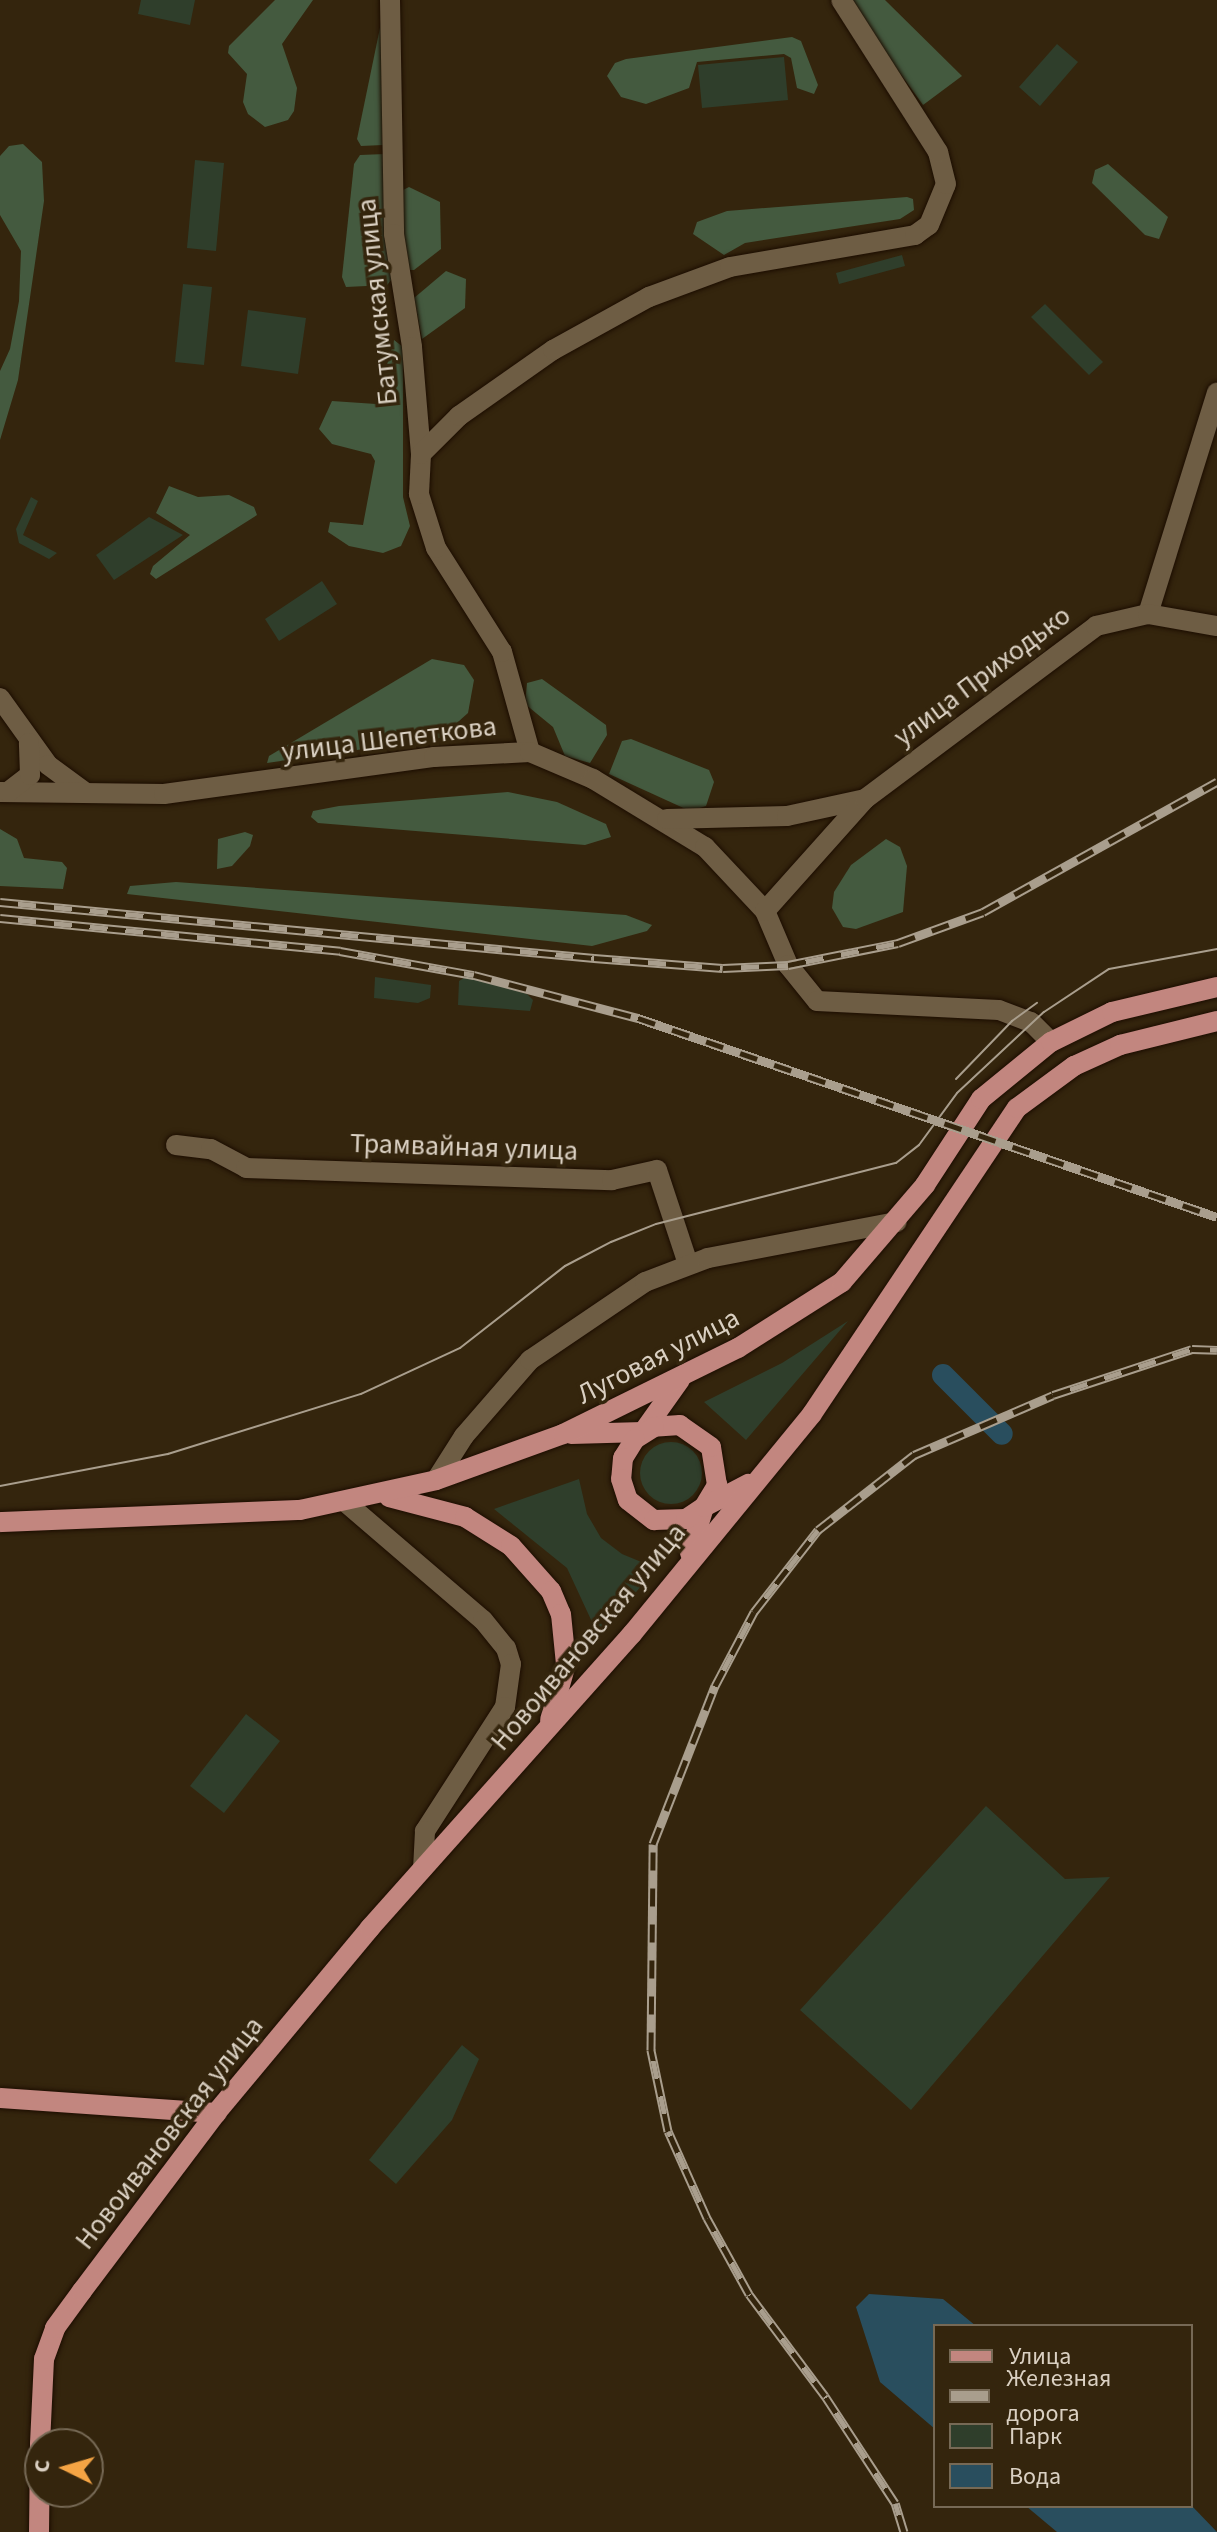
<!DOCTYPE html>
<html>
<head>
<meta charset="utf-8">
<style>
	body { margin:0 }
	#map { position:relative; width:1217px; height:2532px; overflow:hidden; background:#34250d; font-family:"Source Sans 3",sans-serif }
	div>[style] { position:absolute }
	.green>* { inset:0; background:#2f3e2b }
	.round { border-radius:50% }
	.forest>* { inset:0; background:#445a3f }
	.water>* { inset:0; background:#294e5e }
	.canal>* { height:22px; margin:-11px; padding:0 11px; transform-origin:11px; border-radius:11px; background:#294e5e }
	.roads { filter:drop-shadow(0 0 2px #1c0d00) drop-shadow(0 0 2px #1c0d00) }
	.minor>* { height:20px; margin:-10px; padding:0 10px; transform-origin:10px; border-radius:10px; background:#6e5d44 }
	.secondary>* { height:20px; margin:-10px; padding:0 10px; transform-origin:10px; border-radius:10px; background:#6e5d44 }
	.primary>* { height:20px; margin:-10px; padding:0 10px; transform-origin:10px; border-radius:10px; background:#c2867f }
	.tram>* { height:2px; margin:-1px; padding:0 1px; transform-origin:1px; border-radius:1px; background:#a99e8d }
	.rail>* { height:9px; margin-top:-4.5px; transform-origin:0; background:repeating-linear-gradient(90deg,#34250d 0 18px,#a99e8d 0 36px); box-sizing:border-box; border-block:2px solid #a99e8d }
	span { translate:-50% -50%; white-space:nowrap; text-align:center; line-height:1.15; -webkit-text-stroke:7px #34250d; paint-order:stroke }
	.street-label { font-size:28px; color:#dad0c2 }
	.legend { position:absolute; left:933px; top:2324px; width:260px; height:184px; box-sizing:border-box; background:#34250d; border:2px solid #766955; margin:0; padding:10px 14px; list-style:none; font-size:24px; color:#dad0c2 }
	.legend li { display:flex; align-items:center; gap:16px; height:40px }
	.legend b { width:40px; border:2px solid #766955 }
	.north { position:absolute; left:24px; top:2428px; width:80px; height:80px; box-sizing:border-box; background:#34250d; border:2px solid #766955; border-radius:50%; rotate:275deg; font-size:22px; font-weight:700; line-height:32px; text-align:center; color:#dad0c2 }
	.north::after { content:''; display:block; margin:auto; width:28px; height:36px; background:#f4a444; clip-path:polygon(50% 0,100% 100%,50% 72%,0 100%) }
</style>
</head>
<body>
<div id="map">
	<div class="green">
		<div style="clip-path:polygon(141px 0,195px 0,190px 25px,138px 14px)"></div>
		<div style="clip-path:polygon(1057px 44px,1078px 62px,1040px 106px,1019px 87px)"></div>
		<div style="clip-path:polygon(784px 57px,788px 100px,702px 108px,698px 65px)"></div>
		<div style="clip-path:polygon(195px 160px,224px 163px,216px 251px,187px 248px)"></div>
		<div style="clip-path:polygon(902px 255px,905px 266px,839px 284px,836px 273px)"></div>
		<div style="clip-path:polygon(183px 284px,212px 287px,204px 365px,175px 362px)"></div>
		<div style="clip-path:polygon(1045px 304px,1103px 362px,1089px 375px,1031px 317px)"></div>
		<div style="clip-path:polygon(248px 310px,306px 318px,298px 374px,241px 366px)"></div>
		<div style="clip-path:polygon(31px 497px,38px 501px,23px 535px,57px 553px,49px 559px,19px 543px,16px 529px)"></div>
		<div style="clip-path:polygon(149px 517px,183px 535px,114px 580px,96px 555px)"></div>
		<div style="clip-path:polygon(322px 581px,337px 604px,279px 641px,265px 619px)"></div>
		<div style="clip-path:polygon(467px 976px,527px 994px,533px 1000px,530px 1011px,458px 1005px,459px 981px)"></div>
		<div style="clip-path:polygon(375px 977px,431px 985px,430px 998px,418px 1003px,374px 998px)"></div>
		<div style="clip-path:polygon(848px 1321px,746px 1440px,704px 1402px,782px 1363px)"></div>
		<div class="round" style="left:640px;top:1442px;width:62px;height:62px"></div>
		<div style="clip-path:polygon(579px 1479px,587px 1514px,601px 1538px,622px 1554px,656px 1568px,599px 1637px,567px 1568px,494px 1509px)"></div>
		<div style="clip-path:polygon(246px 1714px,280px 1741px,224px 1813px,190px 1786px)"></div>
		<div style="clip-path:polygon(986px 1806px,1065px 1879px,1110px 1877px,911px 2110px,800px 2010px)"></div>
		<div style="clip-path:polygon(462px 2045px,479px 2059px,452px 2120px,396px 2184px,369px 2160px)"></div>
	</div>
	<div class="forest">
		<div style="clip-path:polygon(275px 0,313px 0,282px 44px,297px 88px,294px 111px,288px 120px,265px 127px,248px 114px,243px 102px,247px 74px,228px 53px,229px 46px)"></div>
		<div style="clip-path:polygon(847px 0,885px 0,962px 76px,923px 105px)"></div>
		<div style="clip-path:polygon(381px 23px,383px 145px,361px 146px,357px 139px)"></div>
		<div style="clip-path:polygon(792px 37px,801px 41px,818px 85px,814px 94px,797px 88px,791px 58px,784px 54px,697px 62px,689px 88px,646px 104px,621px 97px,607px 76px,615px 63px,626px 59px)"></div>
		<div style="clip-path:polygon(23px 144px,42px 162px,44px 201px,18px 380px,0 440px,0 371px,10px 349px,19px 301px,21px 251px,0 215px,0 156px,9px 146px)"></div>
		<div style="clip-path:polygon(385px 154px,392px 279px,387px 285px,346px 287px,342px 277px,354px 164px,360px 155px)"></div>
		<div style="clip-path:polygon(1108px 164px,1168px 217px,1159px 239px,1145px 235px,1092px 183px,1095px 170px)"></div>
		<div style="clip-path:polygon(409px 187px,440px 202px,441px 249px,414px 270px,409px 270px,401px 233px,403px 190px)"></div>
		<div style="clip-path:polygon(907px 197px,913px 199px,914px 210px,900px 219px,745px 243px,724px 255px,693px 234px,697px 222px,727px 211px)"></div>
		<div style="clip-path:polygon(446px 271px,466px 279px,465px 308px,422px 339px,414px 298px)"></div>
		<div style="clip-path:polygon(394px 340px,403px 347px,403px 497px,410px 526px,401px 546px,383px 553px,349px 546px,328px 532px,330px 522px,363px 525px,375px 461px,371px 454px,332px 444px,319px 429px,332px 401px,376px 404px)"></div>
		<div style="clip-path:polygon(169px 486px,198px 497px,229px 495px,254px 507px,257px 515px,156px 579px,150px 574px,153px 566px,190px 535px,156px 513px)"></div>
		<div style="clip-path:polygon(432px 659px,464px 665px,474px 680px,468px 713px,440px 738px,267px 763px,269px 756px)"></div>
		<div style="clip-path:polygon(542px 679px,606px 725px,607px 735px,590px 763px,565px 756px,553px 727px,525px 704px,527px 683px)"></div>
		<div style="clip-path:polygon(631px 739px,709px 770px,714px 782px,706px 806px,690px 811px,609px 774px,622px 741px)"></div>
		<div style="clip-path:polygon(508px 792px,557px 802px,606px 824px,611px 837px,585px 845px,318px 823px,311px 817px,313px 811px,339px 806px)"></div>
		<div style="clip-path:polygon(0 829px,17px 839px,24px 858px,62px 862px,67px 868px,63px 889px,0 886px)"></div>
		<div style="clip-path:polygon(245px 832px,253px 835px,250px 846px,232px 866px,217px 869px,218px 839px)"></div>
		<div style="clip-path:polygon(886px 839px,900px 847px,907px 866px,903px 912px,856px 929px,843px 927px,832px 908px,834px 892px,851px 865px)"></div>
		<div style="clip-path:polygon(176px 882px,626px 915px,652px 925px,647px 931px,592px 946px,127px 894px,130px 886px)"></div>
	</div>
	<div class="water">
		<div style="clip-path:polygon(869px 2294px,943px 2299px,976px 2326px,935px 2326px,935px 2429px,880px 2382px,856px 2307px)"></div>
		<div style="clip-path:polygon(1191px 2505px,1217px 2532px,1057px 2532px,1026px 2506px)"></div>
	</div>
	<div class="canal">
		<div style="left:943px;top:1375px;width:83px;rotate:45deg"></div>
	</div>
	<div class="roads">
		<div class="minor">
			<div style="left:390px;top:0;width:234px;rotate:89deg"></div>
			<div style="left:394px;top:234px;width:114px;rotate:80.9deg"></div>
			<div style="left:412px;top:347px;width:107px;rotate:85.2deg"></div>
			<div style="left:1148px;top:614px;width:232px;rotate:-72.7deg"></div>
			<div style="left:530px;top:752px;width:104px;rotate:-105.6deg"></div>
			<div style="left:502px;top:652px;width:123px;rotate:-122.4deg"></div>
			<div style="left:436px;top:548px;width:57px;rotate:-107.5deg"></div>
			<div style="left:419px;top:494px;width:40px;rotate:-87.1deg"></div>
			<div style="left:421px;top:454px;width:54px;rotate:-45deg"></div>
			<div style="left:459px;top:416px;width:115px;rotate:-35.1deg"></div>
			<div style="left:553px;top:350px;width:110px;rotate:-28.9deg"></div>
			<div style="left:649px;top:297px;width:86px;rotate:-20.3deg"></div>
			<div style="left:730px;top:267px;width:188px;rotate:-9.8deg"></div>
			<div style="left:915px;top:235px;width:17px;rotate:-36deg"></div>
			<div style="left:929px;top:225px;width:44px;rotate:-67.5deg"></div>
			<div style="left:946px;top:184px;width:33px;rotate:-104deg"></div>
			<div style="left:938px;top:152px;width:180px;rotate:-122.5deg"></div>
			<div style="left:176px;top:1145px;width:35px;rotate:7deg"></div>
			<div style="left:211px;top:1149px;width:40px;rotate:28deg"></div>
			<div style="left:246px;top:1168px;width:366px;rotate:1.9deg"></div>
			<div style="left:612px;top:1180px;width:46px;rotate:-12.5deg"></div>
			<div style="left:657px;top:1170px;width:99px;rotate:71.7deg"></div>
			<div style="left:436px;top:1480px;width:52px;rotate:-57.5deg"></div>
			<div style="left:464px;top:1436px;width:101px;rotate:-49deg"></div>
			<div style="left:530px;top:1360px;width:139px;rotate:-34.1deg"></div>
			<div style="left:645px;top:1282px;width:67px;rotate:-20.9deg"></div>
			<div style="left:708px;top:1258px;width:192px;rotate:-10.8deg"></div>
			<div style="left:344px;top:1501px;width:183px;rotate:40.6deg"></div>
			<div style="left:483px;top:1620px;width:36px;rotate:51deg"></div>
			<div style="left:506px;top:1648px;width:17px;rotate:73deg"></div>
			<div style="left:511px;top:1664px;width:43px;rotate:97.9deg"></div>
			<div style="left:505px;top:1707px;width:148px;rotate:122.8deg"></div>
			<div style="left:425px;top:1831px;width:37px;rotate:93deg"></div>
		</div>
		<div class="secondary">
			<div style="left:0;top:698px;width:82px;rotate:54.4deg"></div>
			<div style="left:48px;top:765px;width:47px;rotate:36.4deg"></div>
			<div style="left:0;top:792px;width:164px;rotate:0.7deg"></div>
			<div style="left:164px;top:794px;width:273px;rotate:-7.8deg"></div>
			<div style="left:434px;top:757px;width:96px;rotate:-3deg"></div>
			<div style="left:530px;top:752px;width:69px;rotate:23.2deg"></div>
			<div style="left:593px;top:779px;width:131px;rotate:31.3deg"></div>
			<div style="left:705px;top:847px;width:88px;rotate:46.8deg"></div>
			<div style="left:765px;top:911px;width:59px;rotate:66.9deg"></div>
			<div style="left:788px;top:965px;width:46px;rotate:51.1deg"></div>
			<div style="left:817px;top:1001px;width:182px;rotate:2.8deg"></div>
			<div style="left:999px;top:1010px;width:34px;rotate:21deg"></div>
			<div style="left:1031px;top:1022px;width:28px;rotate:45deg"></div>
			<div style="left:8px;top:792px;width:28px;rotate:-38deg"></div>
			<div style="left:30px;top:775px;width:32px;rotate:-92deg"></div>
			<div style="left:667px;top:819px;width:120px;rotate:-1.4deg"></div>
			<div style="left:787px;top:816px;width:80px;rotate:-12.3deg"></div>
			<div style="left:765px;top:911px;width:150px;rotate:-48.2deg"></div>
			<div style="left:865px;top:799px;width:289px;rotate:-36.8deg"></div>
			<div style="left:1096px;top:626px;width:53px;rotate:-13deg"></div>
			<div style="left:1148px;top:614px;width:70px;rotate:9.9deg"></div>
		</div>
		<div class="primary">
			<div style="left:643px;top:1432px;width:64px;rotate:-54.6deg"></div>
			<div style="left:571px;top:1434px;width:72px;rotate:-1.6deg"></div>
			<div style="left:389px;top:1497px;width:79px;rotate:14.7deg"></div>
			<div style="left:465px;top:1517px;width:54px;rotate:32.2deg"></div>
			<div style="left:511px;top:1546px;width:60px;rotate:48.4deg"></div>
			<div style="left:551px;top:1591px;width:25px;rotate:67deg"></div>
			<div style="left:561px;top:1614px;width:50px;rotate:84.3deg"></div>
			<div style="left:566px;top:1664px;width:58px;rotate:105.9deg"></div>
			<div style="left:0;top:1522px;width:300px;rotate:-2.3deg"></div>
			<div style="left:300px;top:1510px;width:139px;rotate:-12.4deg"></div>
			<div style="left:436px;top:1480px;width:135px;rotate:-19.9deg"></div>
			<div style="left:563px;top:1434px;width:195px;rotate:-26.2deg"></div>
			<div style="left:738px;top:1348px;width:123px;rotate:-32.4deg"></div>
			<div style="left:842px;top:1282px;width:128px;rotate:-49.4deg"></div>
			<div style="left:925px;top:1185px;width:103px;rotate:-56.9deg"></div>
			<div style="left:981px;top:1099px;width:90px;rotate:-39.2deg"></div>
			<div style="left:1051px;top:1042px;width:68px;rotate:-26.2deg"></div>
			<div style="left:1112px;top:1012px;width:108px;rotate:-13.4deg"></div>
			<div style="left:690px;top:1553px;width:48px;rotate:-73.1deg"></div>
			<div style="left:704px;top:1507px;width:26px;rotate:-59deg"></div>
			<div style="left:717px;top:1485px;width:38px;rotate:-99deg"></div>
			<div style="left:711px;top:1447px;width:38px;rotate:-145deg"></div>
			<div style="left:680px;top:1425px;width:26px;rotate:176deg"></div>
			<div style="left:654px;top:1427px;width:22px;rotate:148deg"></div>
			<div style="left:635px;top:1439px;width:22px;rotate:122deg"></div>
			<div style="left:623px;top:1458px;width:21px;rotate:95deg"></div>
			<div style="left:621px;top:1479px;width:22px;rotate:72deg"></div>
			<div style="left:628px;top:1500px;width:33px;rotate:38deg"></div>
			<div style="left:654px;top:1520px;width:32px;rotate:-2deg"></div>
			<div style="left:686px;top:1519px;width:22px;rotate:-34deg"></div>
			<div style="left:704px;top:1507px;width:50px;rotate:-27.6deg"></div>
			<div style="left:0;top:2098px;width:217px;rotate:4deg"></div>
			<div style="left:40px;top:2444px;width:85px;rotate:-87.3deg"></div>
			<div style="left:44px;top:2359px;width:33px;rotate:-70deg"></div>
			<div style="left:55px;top:2328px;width:46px;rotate:-53.9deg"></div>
			<div style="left:82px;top:2291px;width:223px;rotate:-53deg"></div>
			<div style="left:216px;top:2113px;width:241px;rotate:-50.2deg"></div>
			<div style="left:370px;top:1928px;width:394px;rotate:-48.3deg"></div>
			<div style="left:632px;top:1634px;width:284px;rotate:-50.7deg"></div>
			<div style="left:812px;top:1414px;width:368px;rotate:-56.2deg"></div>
			<div style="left:1017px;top:1108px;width:71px;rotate:-36.4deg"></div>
			<div style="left:1074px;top:1066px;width:51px;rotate:-24.5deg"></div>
			<div style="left:1120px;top:1045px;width:100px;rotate:-13.9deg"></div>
			<div style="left:39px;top:2532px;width:88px;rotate:-89.3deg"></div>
		</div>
	</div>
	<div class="tram">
		<div style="left:956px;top:1079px;width:81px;rotate:-46deg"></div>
		<div style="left:1012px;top:1021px;width:31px;rotate:-36deg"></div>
		<div style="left:0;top:1486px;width:171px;rotate:-10.8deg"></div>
		<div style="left:168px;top:1454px;width:202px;rotate:-17.3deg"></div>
		<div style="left:361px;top:1394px;width:109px;rotate:-24.9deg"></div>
		<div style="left:460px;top:1348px;width:133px;rotate:-38deg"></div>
		<div style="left:565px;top:1266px;width:52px;rotate:-27.6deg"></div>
		<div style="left:611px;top:1242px;width:48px;rotate:-21.8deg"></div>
		<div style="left:656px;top:1224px;width:248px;rotate:-14.3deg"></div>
		<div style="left:896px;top:1163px;width:29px;rotate:-38deg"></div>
		<div style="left:919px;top:1145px;width:64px;rotate:-53.8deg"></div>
		<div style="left:957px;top:1093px;width:119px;rotate:-43deg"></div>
		<div style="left:1044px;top:1012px;width:78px;rotate:-33.5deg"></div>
		<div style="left:1109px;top:969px;width:110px;rotate:-10.5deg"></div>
	</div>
	<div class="rail">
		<div style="left:0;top:902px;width:597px;rotate:5.39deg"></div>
		<div style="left:594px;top:958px;width:129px;rotate:4.4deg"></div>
		<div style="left:723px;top:968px;width:65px;rotate:-2.6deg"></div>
		<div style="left:788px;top:965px;width:112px;rotate:-11.3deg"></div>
		<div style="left:898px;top:943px;width:90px;rotate:-20deg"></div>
		<div style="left:983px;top:912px;width:268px;rotate:-29.1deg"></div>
		<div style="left:0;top:918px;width:342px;rotate:5.5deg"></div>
		<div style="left:340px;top:951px;width:136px;rotate:10.2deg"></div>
		<div style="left:474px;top:975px;width:170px;rotate:14.7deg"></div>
		<div style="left:638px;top:1018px;width:612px;rotate:18.97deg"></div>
		<div style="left:904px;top:2532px;width:30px;rotate:-107deg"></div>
		<div style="left:895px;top:2503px;width:128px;rotate:-123.2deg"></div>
		<div style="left:825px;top:2396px;width:127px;rotate:-126.7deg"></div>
		<div style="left:749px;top:2294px;width:87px;rotate:-118.9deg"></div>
		<div style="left:707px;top:2218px;width:95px;rotate:-114.1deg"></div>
		<div style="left:668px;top:2131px;width:83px;rotate:-101.9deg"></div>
		<div style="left:651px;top:2050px;width:206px;rotate:-89.4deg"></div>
		<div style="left:653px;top:1844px;width:170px;rotate:-68.6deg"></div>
		<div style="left:715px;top:1686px;width:84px;rotate:-62.2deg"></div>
		<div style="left:754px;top:1612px;width:104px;rotate:-52deg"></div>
		<div style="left:818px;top:1530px;width:122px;rotate:-38deg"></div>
		<div style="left:914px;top:1455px;width:151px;rotate:-23.3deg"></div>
		<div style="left:1053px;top:1395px;width:146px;rotate:-18.3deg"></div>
		<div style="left:1192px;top:1349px;width:25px;rotate:2deg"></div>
	</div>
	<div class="street-label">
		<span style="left:377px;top:302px;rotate:-96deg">Батумская улица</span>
		<span style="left:982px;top:676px;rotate:-37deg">улица Приходько</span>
		<span style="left:389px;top:739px;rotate:-7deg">улица Шепеткова</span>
		<span style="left:464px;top:1147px;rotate:2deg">Трамвайная улица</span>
		<span style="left:658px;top:1356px;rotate:-27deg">Луговая улица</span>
		<span style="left:588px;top:1637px;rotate:-50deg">Новоивановская улица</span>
		<span style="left:169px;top:2133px;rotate:-52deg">Новоивановская улица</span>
	</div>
	<ul class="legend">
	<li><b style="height:10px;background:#c2867f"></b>Улица</li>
	<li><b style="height:10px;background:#a99e8d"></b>Железная дорога</li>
	<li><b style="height:22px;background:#2f3e2b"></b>Парк</li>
	<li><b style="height:22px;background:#294e5e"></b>Вода</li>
	</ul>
	<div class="north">С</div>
</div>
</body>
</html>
